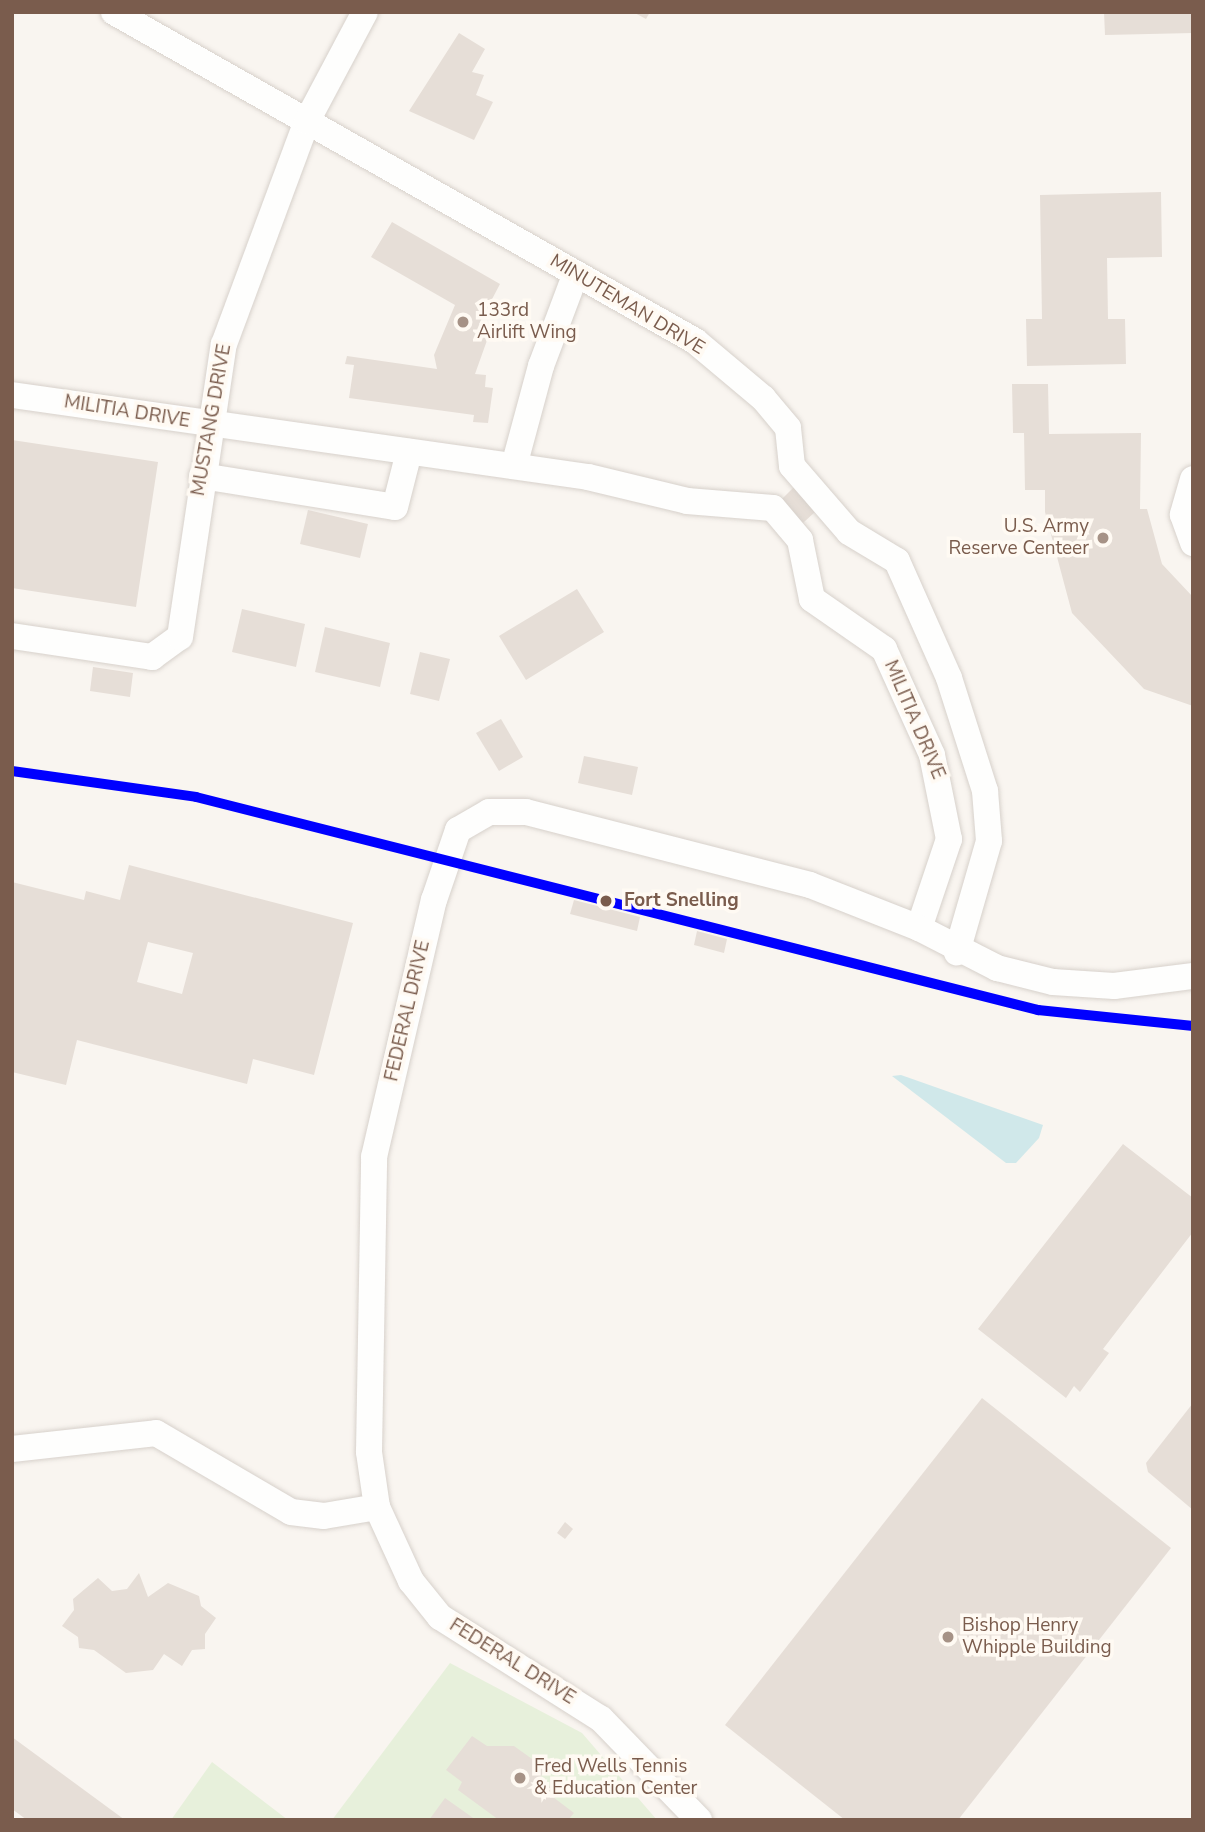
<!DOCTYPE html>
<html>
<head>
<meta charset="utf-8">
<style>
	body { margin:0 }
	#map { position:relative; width:1205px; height:1832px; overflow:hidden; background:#f9f5f0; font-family:"Nunito Sans",sans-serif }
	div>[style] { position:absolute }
	.green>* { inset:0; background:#e7f0db }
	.water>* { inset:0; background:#d0e8ea }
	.building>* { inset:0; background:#e6ded7 }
	.roads { filter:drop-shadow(0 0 2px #d7d1cb) drop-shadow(0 0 2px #d7d1cb) }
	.minor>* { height:26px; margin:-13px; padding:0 13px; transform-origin:13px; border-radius:13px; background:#fefefd }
	.rail-1>* { height:10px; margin:-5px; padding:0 5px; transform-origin:5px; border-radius:5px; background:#00f }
	.dots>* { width:19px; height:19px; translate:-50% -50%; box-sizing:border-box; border:4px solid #fffaf3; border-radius:50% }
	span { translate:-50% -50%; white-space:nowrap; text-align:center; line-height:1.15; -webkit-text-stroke:7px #fffaf3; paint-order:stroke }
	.street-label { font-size:19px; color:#7a5c4d }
	.poi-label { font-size:19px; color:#7a5c4d }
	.left { translate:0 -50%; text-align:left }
	.right { translate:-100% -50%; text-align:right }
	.stop-label { font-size:19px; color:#7a5c4d; font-weight:700 }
	.frame { position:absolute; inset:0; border:14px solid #7a5c4d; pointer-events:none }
</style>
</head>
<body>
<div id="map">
	<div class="green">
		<div style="clip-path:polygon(450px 1663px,582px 1733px,657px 1820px,332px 1820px)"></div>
		<div style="clip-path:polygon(212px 1762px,288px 1820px,171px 1820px)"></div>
	</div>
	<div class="water">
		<div style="clip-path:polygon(901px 1075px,1043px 1125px,1039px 1138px,1016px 1163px,1006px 1163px,892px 1076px)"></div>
	</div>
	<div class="building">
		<div style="clip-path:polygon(633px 12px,650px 12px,646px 19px)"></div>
		<div style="clip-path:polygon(1104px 12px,1193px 12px,1193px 33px,1105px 35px)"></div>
		<div style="clip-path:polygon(459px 33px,485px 49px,472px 72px,484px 75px,476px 95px,493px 102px,474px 140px,409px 111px)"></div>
		<div style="clip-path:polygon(1161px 192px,1162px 257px,1107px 258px,1108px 319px,1125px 319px,1126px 364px,1027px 366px,1026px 319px,1042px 319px,1040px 195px)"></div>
		<div style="clip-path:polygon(392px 222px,500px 284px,479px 324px,490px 332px,475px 374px,486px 375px,485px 387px,493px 388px,488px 423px,473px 422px,474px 415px,349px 398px,354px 365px,345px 364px,347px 356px,437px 369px,434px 355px,455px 305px,371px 257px)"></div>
		<div style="clip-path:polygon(1012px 384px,1048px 384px,1049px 434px,1141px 433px,1140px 509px,1147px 509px,1162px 564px,1193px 597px,1193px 706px,1144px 689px,1072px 613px,1045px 512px,1045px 490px,1025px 490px,1024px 433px,1013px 433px)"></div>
		<div style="clip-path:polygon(12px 440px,158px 462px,136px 607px,12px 588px)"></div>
		<div style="clip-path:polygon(794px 487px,816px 511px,803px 523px,781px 500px)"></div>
		<div style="clip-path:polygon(308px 510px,368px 524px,360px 558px,300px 544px)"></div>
		<div style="clip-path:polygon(577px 589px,604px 632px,526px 680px,499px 636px)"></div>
		<div style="clip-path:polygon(242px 609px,305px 624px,296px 667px,232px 652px)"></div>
		<div style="clip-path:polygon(325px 627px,390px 643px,380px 687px,315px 672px)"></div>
		<div style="clip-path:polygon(420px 652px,450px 659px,439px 701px,410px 694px)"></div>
		<div style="clip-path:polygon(93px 667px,133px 673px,130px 697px,90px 691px)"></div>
		<div style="clip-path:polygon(501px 719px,523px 757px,499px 771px,476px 733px)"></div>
		<div style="clip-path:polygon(584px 756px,638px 767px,632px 795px,578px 783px)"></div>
		<div style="clip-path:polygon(evenodd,129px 865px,353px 923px,314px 1075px,253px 1059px,247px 1084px,77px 1040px,66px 1085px,12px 1072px,12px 882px,84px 900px,86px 891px,120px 900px,129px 865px,148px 942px,193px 953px,182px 994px,137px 982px,148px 942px)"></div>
		<div style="clip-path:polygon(574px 900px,640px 917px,637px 931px,570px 914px)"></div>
		<div style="clip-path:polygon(697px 931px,727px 939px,724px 953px,694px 945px)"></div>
		<div style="clip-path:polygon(1123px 1144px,1193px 1198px,1193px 1232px,1103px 1349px,1109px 1353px,1080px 1392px,1074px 1386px,1066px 1398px,978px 1329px)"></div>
		<div style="clip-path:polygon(982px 1398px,1171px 1548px,958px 1820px,845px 1820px,725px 1725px)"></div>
		<div style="clip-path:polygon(1193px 1403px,1193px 1510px,1148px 1472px,1146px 1463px)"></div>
		<div style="clip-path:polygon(565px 1522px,573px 1529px,565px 1539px,557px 1533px)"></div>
		<div style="clip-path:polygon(139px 1573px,148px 1597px,168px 1583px,199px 1596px,201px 1606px,216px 1618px,205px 1634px,205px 1649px,192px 1650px,182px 1666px,164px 1654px,153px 1670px,126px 1673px,94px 1650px,79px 1648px,78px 1637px,62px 1626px,74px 1610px,73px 1599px,98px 1578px,112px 1591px,127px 1589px)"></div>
		<div style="clip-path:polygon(472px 1736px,487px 1746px,514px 1746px,546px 1769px,541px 1776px,556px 1793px,553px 1797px,574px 1813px,568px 1820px,499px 1820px,458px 1790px,462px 1782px,446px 1770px)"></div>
		<div style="clip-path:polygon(12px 1737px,125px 1820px,27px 1820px,12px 1809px)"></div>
		<div style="clip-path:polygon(445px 1798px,476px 1820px,429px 1820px)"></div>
	</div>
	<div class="roads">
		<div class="minor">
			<div style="left:114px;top:12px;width:668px;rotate:29.52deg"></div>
			<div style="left:695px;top:341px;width:89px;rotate:40deg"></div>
			<div style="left:763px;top:398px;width:39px;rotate:50deg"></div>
			<div style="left:788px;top:428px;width:38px;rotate:84deg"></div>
			<div style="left:792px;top:466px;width:87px;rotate:49.2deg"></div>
			<div style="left:849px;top:532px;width:56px;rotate:31.1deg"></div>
			<div style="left:897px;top:561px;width:128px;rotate:66deg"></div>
			<div style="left:949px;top:678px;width:119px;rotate:72.3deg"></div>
			<div style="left:985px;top:791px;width:50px;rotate:85.4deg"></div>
			<div style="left:989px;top:841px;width:116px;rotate:106.1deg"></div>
			<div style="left:12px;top:395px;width:582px;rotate:8.1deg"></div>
			<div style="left:588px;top:477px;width:102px;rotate:13.6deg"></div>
			<div style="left:687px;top:501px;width:86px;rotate:4.7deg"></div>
			<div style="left:773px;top:508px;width:42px;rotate:49.8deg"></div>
			<div style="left:800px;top:540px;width:60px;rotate:78.5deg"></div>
			<div style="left:812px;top:599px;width:88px;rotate:34.8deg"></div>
			<div style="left:884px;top:649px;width:116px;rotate:65.6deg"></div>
			<div style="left:932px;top:755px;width:86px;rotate:78.6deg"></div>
			<div style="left:949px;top:839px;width:94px;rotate:108.6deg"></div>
			<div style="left:514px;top:466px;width:104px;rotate:-74.9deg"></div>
			<div style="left:541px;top:366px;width:99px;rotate:-69.4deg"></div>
			<div style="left:202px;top:476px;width:195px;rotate:9.1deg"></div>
			<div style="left:395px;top:507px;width:57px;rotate:-75.7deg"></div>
			<div style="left:1193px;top:479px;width:37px;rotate:106deg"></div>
			<div style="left:1183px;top:515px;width:30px;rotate:70deg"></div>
			<div style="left:12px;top:636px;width:142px;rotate:8.5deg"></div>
			<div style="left:152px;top:657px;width:34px;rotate:-36deg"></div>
			<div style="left:180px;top:637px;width:296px;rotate:-81.5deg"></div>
			<div style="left:224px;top:344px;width:238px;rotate:-69.6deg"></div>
			<div style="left:307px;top:121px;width:123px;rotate:-62deg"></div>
			<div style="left:12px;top:1449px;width:145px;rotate:-6.3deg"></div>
			<div style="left:156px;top:1433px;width:156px;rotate:30.3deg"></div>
			<div style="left:291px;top:1512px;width:33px;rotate:7deg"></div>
			<div style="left:324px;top:1516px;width:54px;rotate:-9.6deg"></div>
			<div style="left:699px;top:1820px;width:141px;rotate:-134.1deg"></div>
			<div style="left:601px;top:1719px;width:191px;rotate:-147.6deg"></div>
			<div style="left:440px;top:1617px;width:46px;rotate:-128.9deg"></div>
			<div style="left:411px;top:1581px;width:81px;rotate:-114.7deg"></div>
			<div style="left:377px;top:1507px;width:56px;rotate:-98.3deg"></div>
			<div style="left:369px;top:1452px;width:295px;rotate:-89deg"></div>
			<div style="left:374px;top:1157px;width:264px;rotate:-76.9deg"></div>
			<div style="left:434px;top:900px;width:74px;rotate:-71.1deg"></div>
			<div style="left:458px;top:830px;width:36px;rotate:-30deg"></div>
			<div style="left:489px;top:812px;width:37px"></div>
			<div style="left:526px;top:812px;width:293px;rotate:14.4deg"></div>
			<div style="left:810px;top:885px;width:117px;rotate:21.5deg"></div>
			<div style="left:919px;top:928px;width:88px;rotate:27.1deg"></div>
			<div style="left:997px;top:968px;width:58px;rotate:14deg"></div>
			<div style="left:1053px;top:982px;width:61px;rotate:3.8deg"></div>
			<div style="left:1114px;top:986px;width:80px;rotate:-7.2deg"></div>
		</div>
	</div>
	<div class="rail-1">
		<div style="left:12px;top:771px;width:186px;rotate:8deg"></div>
		<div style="left:196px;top:797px;width:869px;rotate:14.2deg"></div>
		<div style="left:1038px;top:1010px;width:156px;rotate:5.9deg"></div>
	</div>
	<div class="dots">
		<div style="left:463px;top:322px;background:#a69286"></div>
		<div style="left:1103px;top:538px;background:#a69286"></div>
		<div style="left:606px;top:901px;background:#7a5c4d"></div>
		<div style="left:948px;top:1637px;background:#a69286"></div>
		<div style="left:520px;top:1778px;background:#a69286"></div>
	</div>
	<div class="street-label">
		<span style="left:627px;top:305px;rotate:31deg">MINUTEMAN DRIVE</span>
		<span style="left:127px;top:412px;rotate:9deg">MILITIA DRIVE</span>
		<span style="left:212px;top:420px;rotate:-80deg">MUSTANG DRIVE</span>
		<span style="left:914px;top:720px;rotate:67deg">MILITIA DRIVE</span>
		<span style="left:408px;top:1011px;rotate:-77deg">FEDERAL DRIVE</span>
		<span style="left:512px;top:1662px;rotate:32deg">FEDERAL DRIVE</span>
	</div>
	<div class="poi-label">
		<span class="left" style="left:477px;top:322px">133rd<br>Airlift Wing</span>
		<span class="right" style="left:1089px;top:538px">U.S. Army<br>Reserve Centeer</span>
		<span class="left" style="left:962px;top:1637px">Bishop Henry<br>Whipple Building</span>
		<span class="left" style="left:534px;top:1778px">Fred Wells Tennis<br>&amp; Education Center</span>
	</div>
	<div class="stop-label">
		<span class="left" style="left:624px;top:901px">Fort Snelling</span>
	</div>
	<div class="frame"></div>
</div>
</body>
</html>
